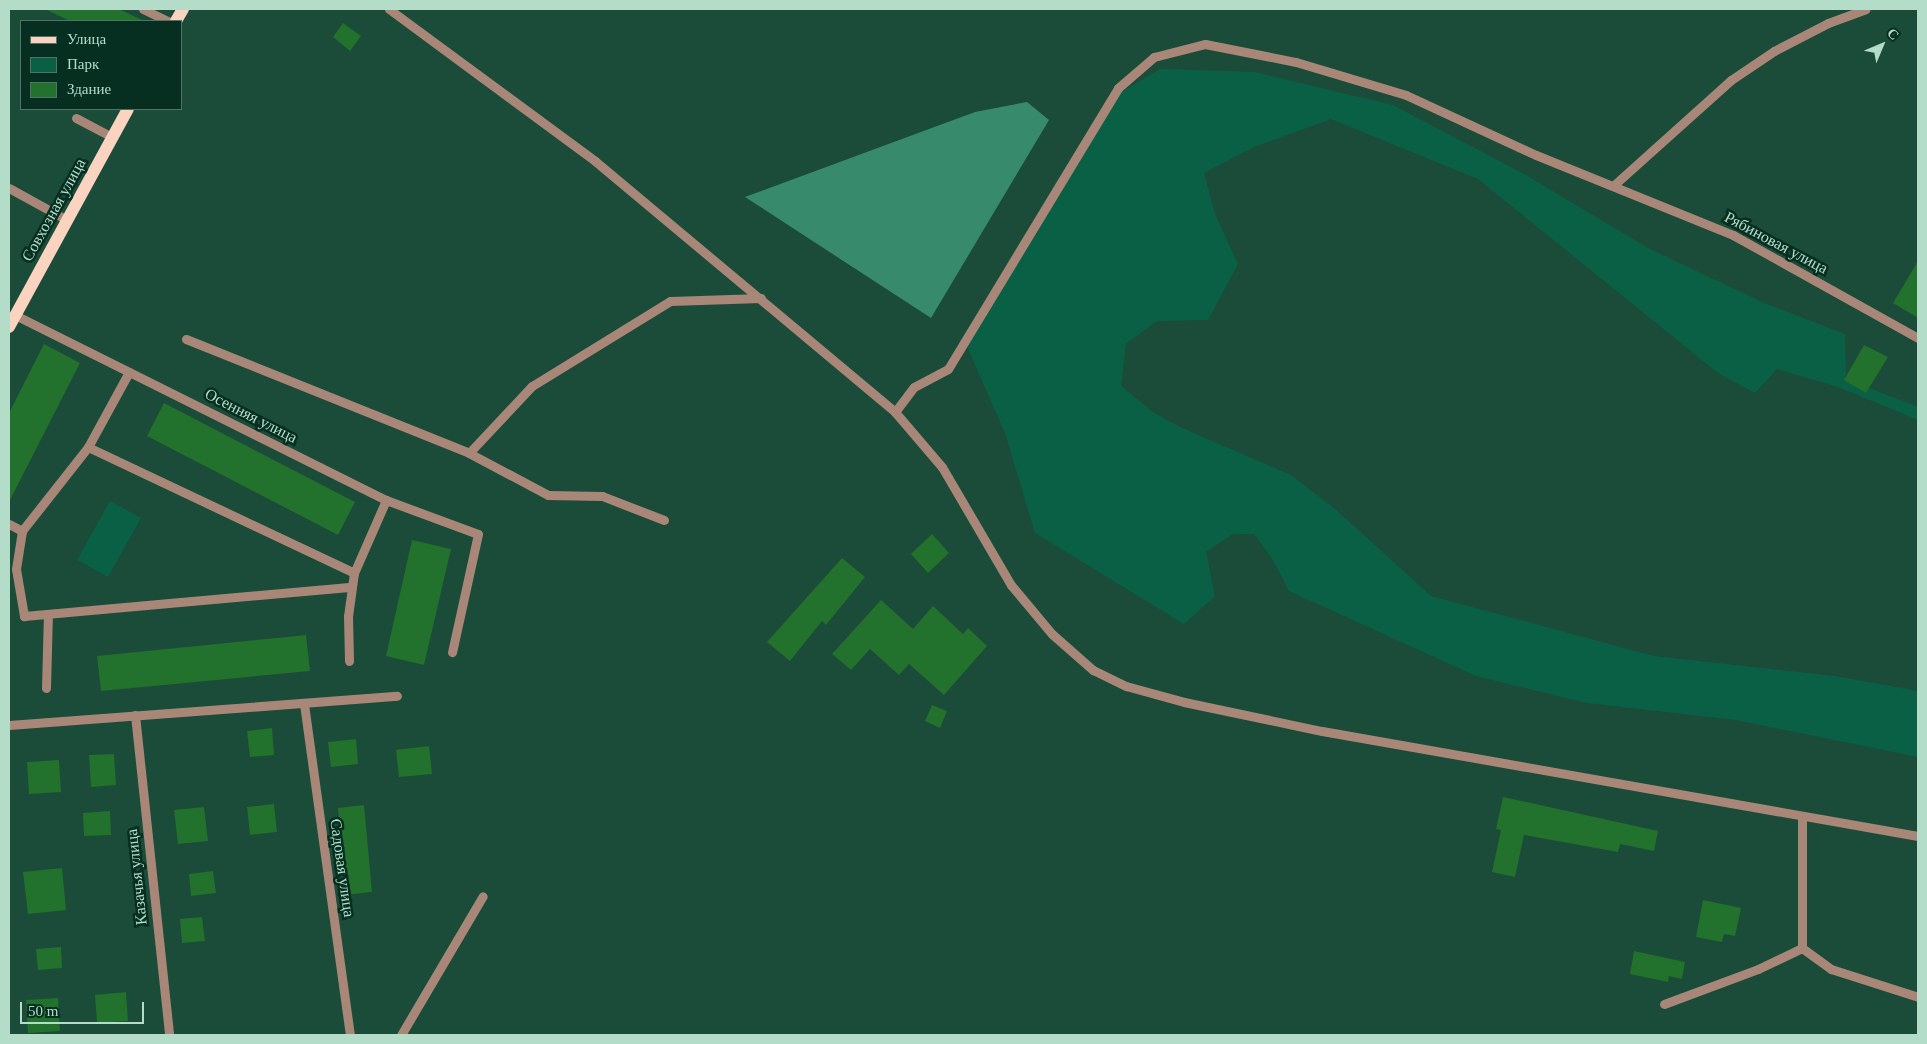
<!DOCTYPE html>
<html>
<head>
<meta charset="utf-8">
<style>
	body { margin:0 }
	#map { position:relative; width:1927px; height:1044px; overflow:hidden; background:#1b4b39; font-family:"Times New Roman",serif }
	div>[style] { position:absolute }
	.green>* { inset:0; background:#0a6045 }
	.forest>* { inset:0; background:#378b6c }
	.building>* { inset:0; background:#22712c }
	.minor>* { height:9px; margin:-4.5px; padding:0 4.5px; transform-origin:4.5px; border-radius:4.5px; background:#a88778 }
	.major>* { height:12px; margin:-6px; padding:0 6px; transform-origin:6px; border-radius:6px; background:#fbd3c1 }
	span { translate:-50% -50%; white-space:nowrap; text-align:center; line-height:1.15; -webkit-text-stroke:5px #072f21; paint-order:stroke }
	.street-label { font-size:16px; color:#b3ddc9 }
	.frame { position:absolute; inset:0; border:10px solid #b3ddc9; pointer-events:none }
	.legend { position:absolute; left:20px; top:20px; width:162px; height:90px; box-sizing:border-box; background:#072f21; border:1px solid #4c7564; margin:0; padding:6px 9px; list-style:none; font-size:15px; color:#b3ddc9 }
	.legend li { display:flex; align-items:center; gap:10px; height:25px }
	.legend b { width:25px; border:1px solid #4c7564 }
	.north { position:absolute; left:1857px; top:20px; width:50px; height:50px; -webkit-text-stroke:4px #072f21; paint-order:stroke; rotate:45deg; font-size:14px; font-weight:700; line-height:20px; text-align:center; color:#b3ddc9 }
	.north::after { content:''; display:block; margin:auto; width:18px; height:22px; background:#b3ddc9; clip-path:polygon(50% 0,100% 100%,50% 72%,0 100%) }
	.scale { position:absolute; left:20px; top:1002px; width:124px; height:22px; box-sizing:border-box; border:2px solid #b3ddc9; border-top:0; padding-left:6px; font-size:15px; line-height:18px; white-space:nowrap; color:#b3ddc9; -webkit-text-stroke:4px #072f21; paint-order:stroke }
</style>
</head>
<body>
<div id="map">
	<div class="green">
		<div style="clip-path:polygon(1160px 69px,1254px 72px,1393px 105px,1524px 174px,1648px 248px,1764px 303px,1845px 334px,1846px 379px,1918px 407px,1918px 420px,1838px 387px,1777px 369px,1755px 393px,1718px 373px,1478px 179px,1331px 119px,1254px 147px,1204px 173px,1215px 214px,1238px 264px,1208px 320px,1157px 321px,1126px 344px,1121px 386px,1153px 412px,1180px 427px,1291px 475px,1334px 508px,1431px 596px,1654px 656px,1835px 676px,1918px 691px,1918px 757px,1736px 720px,1587px 703px,1476px 676px,1289px 591px,1273px 560px,1254px 534px,1233px 534px,1206px 552px,1215px 596px,1184px 624px,1035px 533px,1005px 433px,965px 342px,1115px 96px)"></div>
		<div style="clip-path:polygon(110px 501px,141px 518px,108px 577px,77px 560px)"></div>
	</div>
	<div class="forest">
		<div style="clip-path:polygon(1027px 102px,1049px 120px,931px 318px,745px 197px,975px 112px)"></div>
	</div>
	<div class="building">
		<div style="clip-path:polygon(45px 9px,119px 9px,144px 21px,70px 21px)"></div>
		<div style="clip-path:polygon(343px 23px,361px 36px,350px 51px,333px 37px)"></div>
		<div style="clip-path:polygon(1918px 261px,1918px 318px,1893px 303px)"></div>
		<div style="clip-path:polygon(44px 344px,80px 363px,9px 502px,9px 413px)"></div>
		<div style="clip-path:polygon(1864px 345px,1888px 357px,1866px 393px,1844px 380px)"></div>
		<div style="clip-path:polygon(164px 403px,355px 502px,338px 535px,147px 436px)"></div>
		<div style="clip-path:polygon(932px 534px,949px 553px,928px 573px,911px 554px)"></div>
		<div style="clip-path:polygon(412px 540px,451px 549px,424px 665px,386px 656px)"></div>
		<div style="clip-path:polygon(842px 558px,865px 577px,826px 625px,822px 621px,790px 661px,767px 642px)"></div>
		<div style="clip-path:polygon(881px 600px,913px 629px,933px 606px,963px 634px,968px 628px,987px 646px,944px 695px,909px 664px,899px 675px,870px 649px,851px 670px,832px 654px)"></div>
		<div style="clip-path:polygon(306px 635px,310px 671px,101px 691px,97px 656px)"></div>
		<div style="clip-path:polygon(932px 705px,947px 711px,940px 728px,925px 721px)"></div>
		<div style="clip-path:polygon(272px 728px,274px 755px,250px 757px,247px 731px)"></div>
		<div style="clip-path:polygon(356px 739px,358px 764px,331px 767px,328px 742px)"></div>
		<div style="clip-path:polygon(429px 746px,432px 774px,399px 777px,396px 750px)"></div>
		<div style="clip-path:polygon(114px 754px,116px 785px,91px 787px,89px 755px)"></div>
		<div style="clip-path:polygon(59px 760px,61px 792px,29px 794px,27px 762px)"></div>
		<div style="clip-path:polygon(1503px 797px,1658px 831px,1654px 851px,1620px 844px,1618px 852px,1524px 835px,1515px 877px,1492px 872px,1501px 830px,1496px 829px)"></div>
		<div style="clip-path:polygon(274px 804px,277px 832px,250px 835px,247px 807px)"></div>
		<div style="clip-path:polygon(364px 805px,372px 892px,345px 895px,338px 808px)"></div>
		<div style="clip-path:polygon(204px 807px,208px 841px,178px 844px,174px 810px)"></div>
		<div style="clip-path:polygon(110px 811px,111px 835px,84px 836px,83px 813px)"></div>
		<div style="clip-path:polygon(62px 868px,66px 910px,28px 914px,23px 872px)"></div>
		<div style="clip-path:polygon(213px 871px,216px 893px,191px 896px,189px 874px)"></div>
		<div style="clip-path:polygon(1703px 900px,1741px 908px,1735px 936px,1724px 934px,1722px 942px,1696px 937px)"></div>
		<div style="clip-path:polygon(202px 917px,205px 941px,182px 943px,180px 919px)"></div>
		<div style="clip-path:polygon(61px 947px,62px 968px,38px 970px,36px 949px)"></div>
		<div style="clip-path:polygon(1634px 951px,1685px 962px,1682px 979px,1669px 976px,1668px 982px,1630px 974px)"></div>
		<div style="clip-path:polygon(126px 992px,128px 1021px,97px 1023px,95px 995px)"></div>
		<div style="clip-path:polygon(58px 998px,60px 1031px,28px 1033px,26px 1000px)"></div>
	</div>
	<div class="minor">
		<div style="left:143px;top:9px;width:28px;rotate:26deg"></div>
		<div style="left:389px;top:9px;width:256px;rotate:36.4deg"></div>
		<div style="left:595px;top:161px;width:391px;rotate:39.9deg"></div>
		<div style="left:895px;top:412px;width:72px;rotate:49.5deg"></div>
		<div style="left:942px;top:467px;width:137px;rotate:59.7deg"></div>
		<div style="left:1011px;top:585px;width:64px;rotate:50.1deg"></div>
		<div style="left:1052px;top:634px;width:55px;rotate:41.3deg"></div>
		<div style="left:1093px;top:670px;width:37px;rotate:26deg"></div>
		<div style="left:1126px;top:686px;width:60px;rotate:15.4deg"></div>
		<div style="left:1184px;top:702px;width:141px;rotate:11.9deg"></div>
		<div style="left:1322px;top:731px;width:605px;rotate:9.99deg"></div>
		<div style="left:76px;top:118px;width:41px;rotate:27.8deg"></div>
		<div style="left:1614px;top:185px;width:157px;rotate:-41.9deg"></div>
		<div style="left:1731px;top:80px;width:52px;rotate:-34deg"></div>
		<div style="left:1774px;top:51px;width:61px;rotate:-27.4deg"></div>
		<div style="left:1828px;top:23px;width:40px;rotate:-20.2deg"></div>
		<div style="left:9px;top:188px;width:66px;rotate:28.9deg"></div>
		<div style="left:15px;top:315px;width:415px;rotate:26.5deg"></div>
		<div style="left:386px;top:500px;width:98px;rotate:20.3deg"></div>
		<div style="left:478px;top:534px;width:121px;rotate:102.4deg"></div>
		<div style="left:186px;top:339px;width:305px;rotate:21.9deg"></div>
		<div style="left:129px;top:372px;width:85px;rotate:118.7deg"></div>
		<div style="left:88px;top:447px;width:107px;rotate:128.2deg"></div>
		<div style="left:22px;top:531px;width:38px;rotate:99deg"></div>
		<div style="left:16px;top:569px;width:48px;rotate:80.3deg"></div>
		<div style="left:24px;top:616px;width:329px;rotate:-5.1deg"></div>
		<div style="left:895px;top:412px;width:31px;rotate:-53deg"></div>
		<div style="left:914px;top:387px;width:38px;rotate:-28deg"></div>
		<div style="left:948px;top:369px;width:328px;rotate:-58.8deg"></div>
		<div style="left:1118px;top:88px;width:48px;rotate:-40.7deg"></div>
		<div style="left:1154px;top:57px;width:53px;rotate:-14.3deg"></div>
		<div style="left:1205px;top:44px;width:93px;rotate:11.2deg"></div>
		<div style="left:1296px;top:62px;width:115px;rotate:16.7deg"></div>
		<div style="left:1406px;top:95px;width:143px;rotate:24.8deg"></div>
		<div style="left:1536px;top:155px;width:213px;rotate:22.1deg"></div>
		<div style="left:1733px;top:235px;width:212px;rotate:29.1deg"></div>
		<div style="left:88px;top:447px;width:294px;rotate:25.3deg"></div>
		<div style="left:354px;top:573px;width:43px;rotate:97.9deg"></div>
		<div style="left:348px;top:616px;width:45px;rotate:88.7deg"></div>
		<div style="left:664px;top:520px;width:66px;rotate:-158.8deg"></div>
		<div style="left:602px;top:496px;width:54px;rotate:-178.9deg"></div>
		<div style="left:548px;top:495px;width:89px;rotate:-152deg"></div>
		<div style="left:469px;top:453px;width:92px;rotate:-46.8deg"></div>
		<div style="left:532px;top:386px;width:162px;rotate:-31.6deg"></div>
		<div style="left:670px;top:301px;width:91px;rotate:-1.9deg"></div>
		<div style="left:9px;top:524px;width:15px;rotate:28deg"></div>
		<div style="left:354px;top:573px;width:80px;rotate:-66.3deg"></div>
		<div style="left:46px;top:688px;width:74px;rotate:-88.5deg"></div>
		<div style="left:304px;top:704px;width:334px;rotate:82.1deg"></div>
		<div style="left:135px;top:715px;width:322px;rotate:83.9deg"></div>
		<div style="left:9px;top:725px;width:389px;rotate:-4.3deg"></div>
		<div style="left:1802px;top:948px;width:36px;rotate:36deg"></div>
		<div style="left:1831px;top:969px;width:91px;rotate:17.8deg"></div>
		<div style="left:1664px;top:1004px;width:100px;rotate:-20.4deg"></div>
		<div style="left:1758px;top:969px;width:49px;rotate:-25.5deg"></div>
		<div style="left:1802px;top:948px;width:132px;rotate:-90deg"></div>
		<div style="left:401px;top:1035px;width:161px;rotate:-59.5deg"></div>
	</div>
	<div class="major">
		<div style="left:176px;top:21px;width:14px;rotate:-60deg"></div>
		<div style="left:9px;top:327px;width:248px;rotate:-61.4deg"></div>
	</div>
	<div class="street-label">
		<span style="left:54px;top:210px;rotate:-61deg">Совхозная улица</span>
		<span style="left:1776px;top:243px;rotate:28deg">Рябиновая улица</span>
		<span style="left:251px;top:416px;rotate:27deg">Осенняя улица</span>
		<span style="left:342px;top:868px;rotate:82deg">Садовая улица</span>
		<span style="left:137px;top:877px;rotate:-96deg">Казачья улица</span>
	</div>
	<div class="frame"></div>
	<ul class="legend">
	<li><b style="height:6px;background:#fbd3c1"></b>Улица</li>
	<li><b style="height:14px;background:#0a6045"></b>Парк</li>
	<li><b style="height:14px;background:#22712c"></b>Здание</li>
	</ul>
	<div class="north">С</div>
	<div class="scale">50 m</div>
</div>
</body>
</html>
